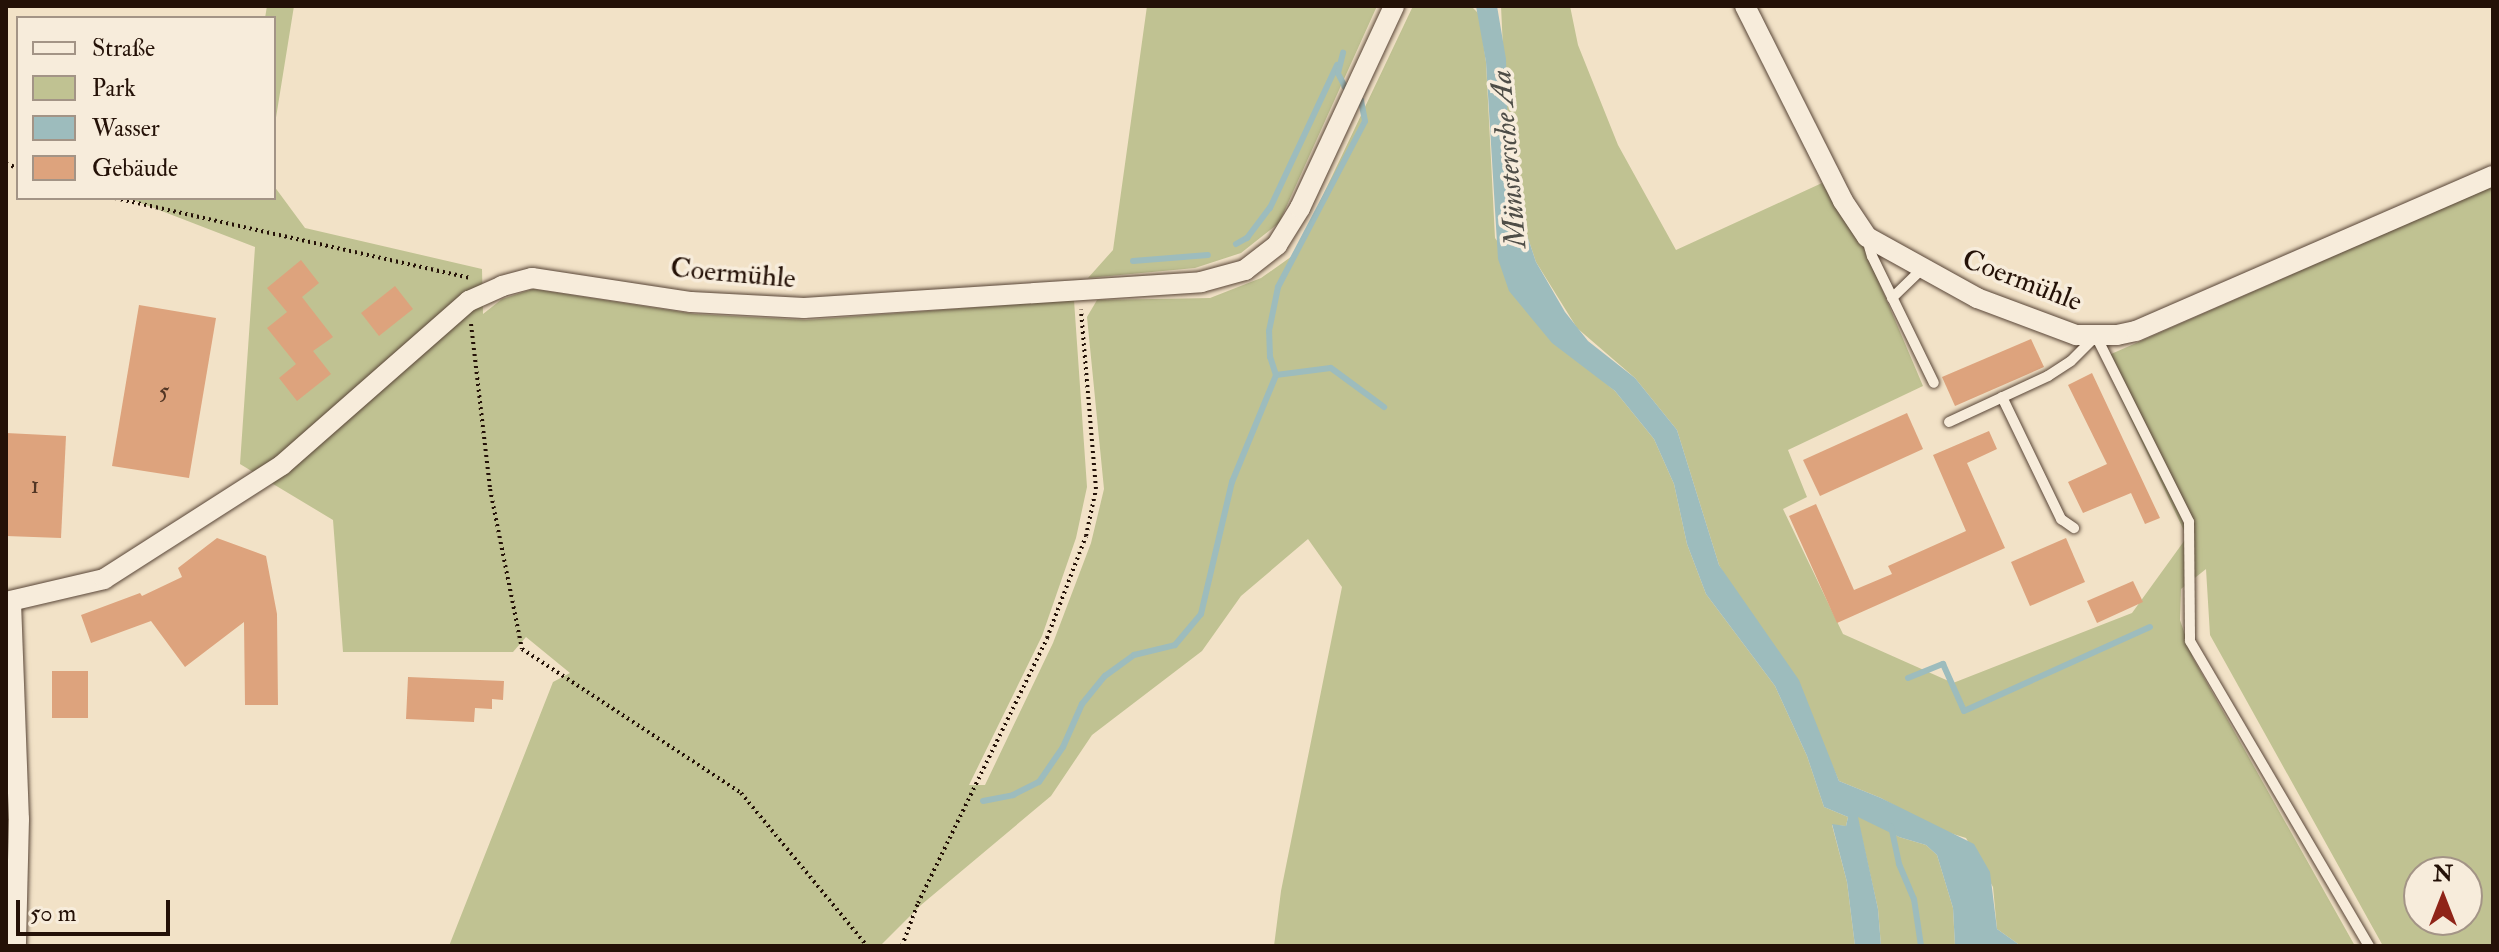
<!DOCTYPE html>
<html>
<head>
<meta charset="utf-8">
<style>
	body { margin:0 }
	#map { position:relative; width:2499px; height:952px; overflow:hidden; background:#f2e2c7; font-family:"IM FELL Double Pica",serif }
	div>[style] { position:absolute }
	.green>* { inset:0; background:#c0c292 }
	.water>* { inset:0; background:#9dbcbd }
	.stream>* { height:6px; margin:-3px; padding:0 3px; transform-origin:3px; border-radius:3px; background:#9dbcbd }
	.building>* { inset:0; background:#dda37d }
	.path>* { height:4px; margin-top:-2px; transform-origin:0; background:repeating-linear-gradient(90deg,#241107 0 2px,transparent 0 6px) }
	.roads { filter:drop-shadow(0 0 2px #584537) drop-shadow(0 0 2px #584537) }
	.service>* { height:10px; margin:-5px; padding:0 5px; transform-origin:5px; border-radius:5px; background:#f7ecdb }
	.minor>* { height:20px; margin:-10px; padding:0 10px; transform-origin:10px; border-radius:10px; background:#f7ecdb }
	span { translate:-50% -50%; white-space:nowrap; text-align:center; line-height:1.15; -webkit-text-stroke:7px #f7ecdb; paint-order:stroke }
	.number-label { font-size:24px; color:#523624 }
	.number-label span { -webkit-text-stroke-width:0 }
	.street-label { font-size:28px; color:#241107 }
	.water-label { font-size:30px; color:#4e4d47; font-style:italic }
	.frame { position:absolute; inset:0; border:8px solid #241107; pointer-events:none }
	.legend { position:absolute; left:16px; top:16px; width:260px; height:184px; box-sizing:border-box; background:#f7ecdb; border:2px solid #a39486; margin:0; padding:10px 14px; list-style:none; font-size:24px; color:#241107 }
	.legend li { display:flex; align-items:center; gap:16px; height:40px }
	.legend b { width:40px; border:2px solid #a39486 }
	.north { position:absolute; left:2403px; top:856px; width:80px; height:80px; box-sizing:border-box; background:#f7ecdb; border:2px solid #a39486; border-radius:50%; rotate:0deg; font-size:22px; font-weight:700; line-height:32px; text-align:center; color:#241107 }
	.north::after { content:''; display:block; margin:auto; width:28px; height:36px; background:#8f2418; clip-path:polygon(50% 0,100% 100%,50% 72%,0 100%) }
	.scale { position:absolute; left:16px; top:900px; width:154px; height:36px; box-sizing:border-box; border:4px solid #241107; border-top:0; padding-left:10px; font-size:24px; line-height:28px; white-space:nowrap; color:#241107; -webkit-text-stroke:6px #f7ecdb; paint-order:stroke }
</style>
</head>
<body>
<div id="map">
	<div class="green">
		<div style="clip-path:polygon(267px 6px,294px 6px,274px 130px,274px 18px,265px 18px)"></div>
		<div style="clip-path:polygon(1147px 6px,1377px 6px,1279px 223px,1241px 253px,1195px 268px,1088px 278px,1113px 250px)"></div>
		<div style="clip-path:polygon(1413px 6px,1471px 6px,1479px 14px,1486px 62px,1495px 238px,1597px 376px,1615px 391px,1654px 439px,1674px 484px,1687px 544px,1706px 594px,1775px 686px,1807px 756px,1824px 807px,1848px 817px,1846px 826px,1832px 825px,1847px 882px,1855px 946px,1274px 946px,1281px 891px,1342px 587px,1308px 539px,1241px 596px,1202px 651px,1092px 735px,1051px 796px,921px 905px,880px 946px,449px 946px,553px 682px,570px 673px,526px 637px,513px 652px,343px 652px,333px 520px,240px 464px,255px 247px,128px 198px,274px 198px,274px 186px,305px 228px,482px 269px,483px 314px,502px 299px,533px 289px,695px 314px,806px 320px,1074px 300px,1087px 487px,1076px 538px,1042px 636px,969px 785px,985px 785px,1053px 643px,1091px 543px,1104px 489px,1087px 317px,1097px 300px,1210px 298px,1261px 278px,1295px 254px)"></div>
		<div style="clip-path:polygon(evenodd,1501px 6px,1570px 6px,1578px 45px,1618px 145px,1676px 250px,1822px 183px,1865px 249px,1923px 386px,1788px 450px,1807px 497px,1783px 509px,1843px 634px,1953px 683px,2132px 613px,2187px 537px,2102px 358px,2493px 186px,2493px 946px,2383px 946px,2210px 635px,2206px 569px,2181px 589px,2180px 620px,2193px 658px,2355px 946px,2021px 946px,1997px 929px,1993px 887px,1966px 838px,1937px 829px,1881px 798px,1839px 781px,1825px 749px,1719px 565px,1677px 430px,1635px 378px,1577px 328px,1536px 262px,1527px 235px,1523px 195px,1509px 177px,1501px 6px,2419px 872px,2467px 872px,2467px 920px,2419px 920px,2419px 872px)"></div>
		<div style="clip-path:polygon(1857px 816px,1868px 819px,1899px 837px,1926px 845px,1937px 855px,1953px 908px,1955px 946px,1881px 946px,1878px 909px)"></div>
	</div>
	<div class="water">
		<div style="clip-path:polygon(1476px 6px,1497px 6px,1506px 59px,1509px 177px,1523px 195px,1527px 235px,1536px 262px,1565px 312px,1588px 341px,1635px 378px,1677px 430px,1719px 565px,1799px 680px,1839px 781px,1881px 798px,1974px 844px,1990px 872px,1997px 929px,2021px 946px,1955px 946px,1953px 908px,1937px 855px,1926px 845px,1899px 837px,1858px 817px,1878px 909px,1881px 946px,1855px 946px,1847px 882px,1832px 824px,1846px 826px,1848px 817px,1824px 807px,1807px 756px,1775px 686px,1706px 594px,1687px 544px,1674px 484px,1654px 439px,1615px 391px,1552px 343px,1509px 291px,1498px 259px,1486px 62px)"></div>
	</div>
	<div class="stream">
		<div style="left:1236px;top:244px;width:13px;rotate:-29deg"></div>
		<div style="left:1247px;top:238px;width:38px;rotate:-53deg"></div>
		<div style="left:1270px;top:208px;width:158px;rotate:-64.9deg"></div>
		<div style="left:1133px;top:261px;width:75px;rotate:-4.6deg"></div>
		<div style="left:1276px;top:375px;width:55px;rotate:-7.3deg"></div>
		<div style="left:1331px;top:368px;width:66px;rotate:36.3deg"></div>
		<div style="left:1908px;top:678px;width:38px;rotate:-22deg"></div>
		<div style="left:1943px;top:664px;width:51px;rotate:65.9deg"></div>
		<div style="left:1964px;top:711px;width:204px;rotate:-24.3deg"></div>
		<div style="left:983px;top:801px;width:31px;rotate:-11deg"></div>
		<div style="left:1013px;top:795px;width:29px;rotate:-27deg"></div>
		<div style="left:1039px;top:782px;width:42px;rotate:-55.6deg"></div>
		<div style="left:1063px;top:747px;width:47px;rotate:-66.2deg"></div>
		<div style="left:1082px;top:704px;width:36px;rotate:-51deg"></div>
		<div style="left:1105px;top:676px;width:36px;rotate:-36deg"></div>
		<div style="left:1134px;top:655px;width:42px;rotate:-13.7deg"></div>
		<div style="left:1175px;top:645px;width:40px;rotate:-50deg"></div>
		<div style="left:1201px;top:614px;width:136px;rotate:-76.8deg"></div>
		<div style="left:1232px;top:482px;width:116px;rotate:-67.6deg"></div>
		<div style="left:1276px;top:375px;width:19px;rotate:-108deg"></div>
		<div style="left:1270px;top:357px;width:26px;rotate:-92deg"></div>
		<div style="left:1269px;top:331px;width:45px;rotate:-78.4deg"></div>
		<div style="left:1278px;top:287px;width:187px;rotate:-62.3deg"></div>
		<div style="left:1365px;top:121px;width:21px;rotate:-101deg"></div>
		<div style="left:1361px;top:100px;width:21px;rotate:-141deg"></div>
		<div style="left:1345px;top:87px;width:16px;rotate:-117deg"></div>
		<div style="left:1338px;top:73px;width:21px;rotate:-76deg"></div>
		<div style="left:1891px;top:826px;width:39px;rotate:78deg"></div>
		<div style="left:1899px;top:864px;width:38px;rotate:67deg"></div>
		<div style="left:1914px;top:899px;width:48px;rotate:81.5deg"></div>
	</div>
	<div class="building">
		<div style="clip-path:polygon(301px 260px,319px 283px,302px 297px,333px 337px,313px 351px,331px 374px,297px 401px,279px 378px,296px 364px,267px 328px,287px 312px,267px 288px)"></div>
		<div style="clip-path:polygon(395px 286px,413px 309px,379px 336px,361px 313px)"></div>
		<div style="clip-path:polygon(139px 305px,216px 318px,189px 478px,112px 466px)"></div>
		<div style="clip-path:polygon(2031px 339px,2044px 367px,1955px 406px,1942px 377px)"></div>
		<div style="clip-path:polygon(2092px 373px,2160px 518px,2145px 524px,2131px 493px,2083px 513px,2068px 482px,2107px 464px,2068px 385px)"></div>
		<div style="clip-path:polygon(1907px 413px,1923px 449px,1820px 496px,1803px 460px)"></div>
		<div style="clip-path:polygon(1989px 431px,1997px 449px,1967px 463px,2005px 548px,1837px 623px,1789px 516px,1816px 504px,1854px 590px,1892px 574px,1888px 566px,1966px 531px,1933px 455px)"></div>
		<div style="clip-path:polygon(6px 433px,66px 436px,61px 538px,6px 536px)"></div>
		<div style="clip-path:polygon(217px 538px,266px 556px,277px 614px,278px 705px,245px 705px,244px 622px,185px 667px,151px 621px,91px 643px,81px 615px,140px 593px,142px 596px,182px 577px,178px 568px)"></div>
		<div style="clip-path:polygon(2066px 538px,2085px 582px,2030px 606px,2011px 562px)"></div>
		<div style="clip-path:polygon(2133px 581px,2143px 602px,2097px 623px,2087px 601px)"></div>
		<div style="clip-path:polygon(52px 671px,88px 671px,88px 718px,52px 718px)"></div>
		<div style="clip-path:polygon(408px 677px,504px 681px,503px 700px,492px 699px,492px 709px,475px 708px,474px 722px,406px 719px)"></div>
	</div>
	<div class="path">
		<div style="left:6px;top:164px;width:13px;rotate:18deg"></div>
		<div style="left:115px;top:198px;width:363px;rotate:12.7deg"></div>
		<div style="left:471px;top:324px;width:166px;rotate:83.4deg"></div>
		<div style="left:490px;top:489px;width:163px;rotate:78.7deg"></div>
		<div style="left:522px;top:649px;width:262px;rotate:33.3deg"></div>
		<div style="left:741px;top:793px;width:198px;rotate:50.5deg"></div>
		<div style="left:902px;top:946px;width:46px;rotate:-69.6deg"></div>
		<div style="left:918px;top:903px;width:295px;rotate:-64deg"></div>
		<div style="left:1047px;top:638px;width:109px;rotate:-69.1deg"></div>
		<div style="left:1086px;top:536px;width:48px;rotate:-78deg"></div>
		<div style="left:1096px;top:489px;width:180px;rotate:-94.8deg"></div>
	</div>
	<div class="roads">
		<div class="service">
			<div style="left:1867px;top:239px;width:18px;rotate:74deg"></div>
			<div style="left:1872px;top:256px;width:141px;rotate:64deg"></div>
			<div style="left:1892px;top:298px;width:40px;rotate:-44deg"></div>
			<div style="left:2002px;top:397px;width:136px;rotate:64.2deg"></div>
			<div style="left:2061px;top:519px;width:16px;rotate:35deg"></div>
			<div style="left:1949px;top:422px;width:109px;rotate:-24.9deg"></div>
			<div style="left:2048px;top:376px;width:27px;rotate:-33deg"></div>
			<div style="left:2071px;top:361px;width:35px;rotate:-45deg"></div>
			<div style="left:2096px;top:336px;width:208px;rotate:63.4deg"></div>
			<div style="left:2189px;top:522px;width:119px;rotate:89.5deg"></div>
			<div style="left:2190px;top:641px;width:354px;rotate:59.6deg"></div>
		</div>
		<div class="minor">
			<div style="left:1745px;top:6px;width:218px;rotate:63.3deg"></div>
			<div style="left:1843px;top:201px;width:43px;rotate:56.3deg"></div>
			<div style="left:1867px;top:237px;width:126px;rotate:29deg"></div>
			<div style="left:1977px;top:298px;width:106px;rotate:20.5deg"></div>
			<div style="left:2076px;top:335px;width:41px"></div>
			<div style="left:2117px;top:335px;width:19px;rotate:-12deg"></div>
			<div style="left:2136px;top:331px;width:389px;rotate:-23.5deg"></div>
			<div style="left:6px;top:602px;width:101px;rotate:-13.2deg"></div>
			<div style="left:104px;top:579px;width:211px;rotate:-32.6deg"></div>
			<div style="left:282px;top:465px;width:249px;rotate:-41.3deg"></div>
			<div style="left:469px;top:301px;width:36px;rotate:-24deg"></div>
			<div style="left:502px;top:286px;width:31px;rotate:-15deg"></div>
			<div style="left:532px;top:278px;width:161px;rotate:8.6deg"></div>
			<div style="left:691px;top:302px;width:113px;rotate:3deg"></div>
			<div style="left:804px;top:308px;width:398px;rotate:-3.7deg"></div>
			<div style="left:1201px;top:282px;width:46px;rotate:-15.3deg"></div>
			<div style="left:1245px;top:270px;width:41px;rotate:-38deg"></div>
			<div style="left:1277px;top:245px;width:44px;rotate:-58.1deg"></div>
			<div style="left:1300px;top:208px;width:223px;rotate:-65deg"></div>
			<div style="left:11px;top:602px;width:217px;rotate:87.9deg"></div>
			<div style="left:19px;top:819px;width:127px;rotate:91.4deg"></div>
		</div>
	</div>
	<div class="number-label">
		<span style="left:164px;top:392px">5</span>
		<span style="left:35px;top:486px">1</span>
	</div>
	<div class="street-label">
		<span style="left:733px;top:274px;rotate:5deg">Coermühle</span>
		<span style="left:2022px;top:281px;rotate:21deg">Coermühle</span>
	</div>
	<div class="water-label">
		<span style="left:1509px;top:159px;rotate:-95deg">Münstersche Aa</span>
	</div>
	<div class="frame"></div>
	<ul class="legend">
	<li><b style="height:10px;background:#f7ecdb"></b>Straße</li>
	<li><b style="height:22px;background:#c0c292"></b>Park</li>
	<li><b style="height:22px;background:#9dbcbd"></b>Wasser</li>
	<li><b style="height:22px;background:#dda37d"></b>Gebäude</li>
	</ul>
	<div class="north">N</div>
	<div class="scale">50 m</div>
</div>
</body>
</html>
